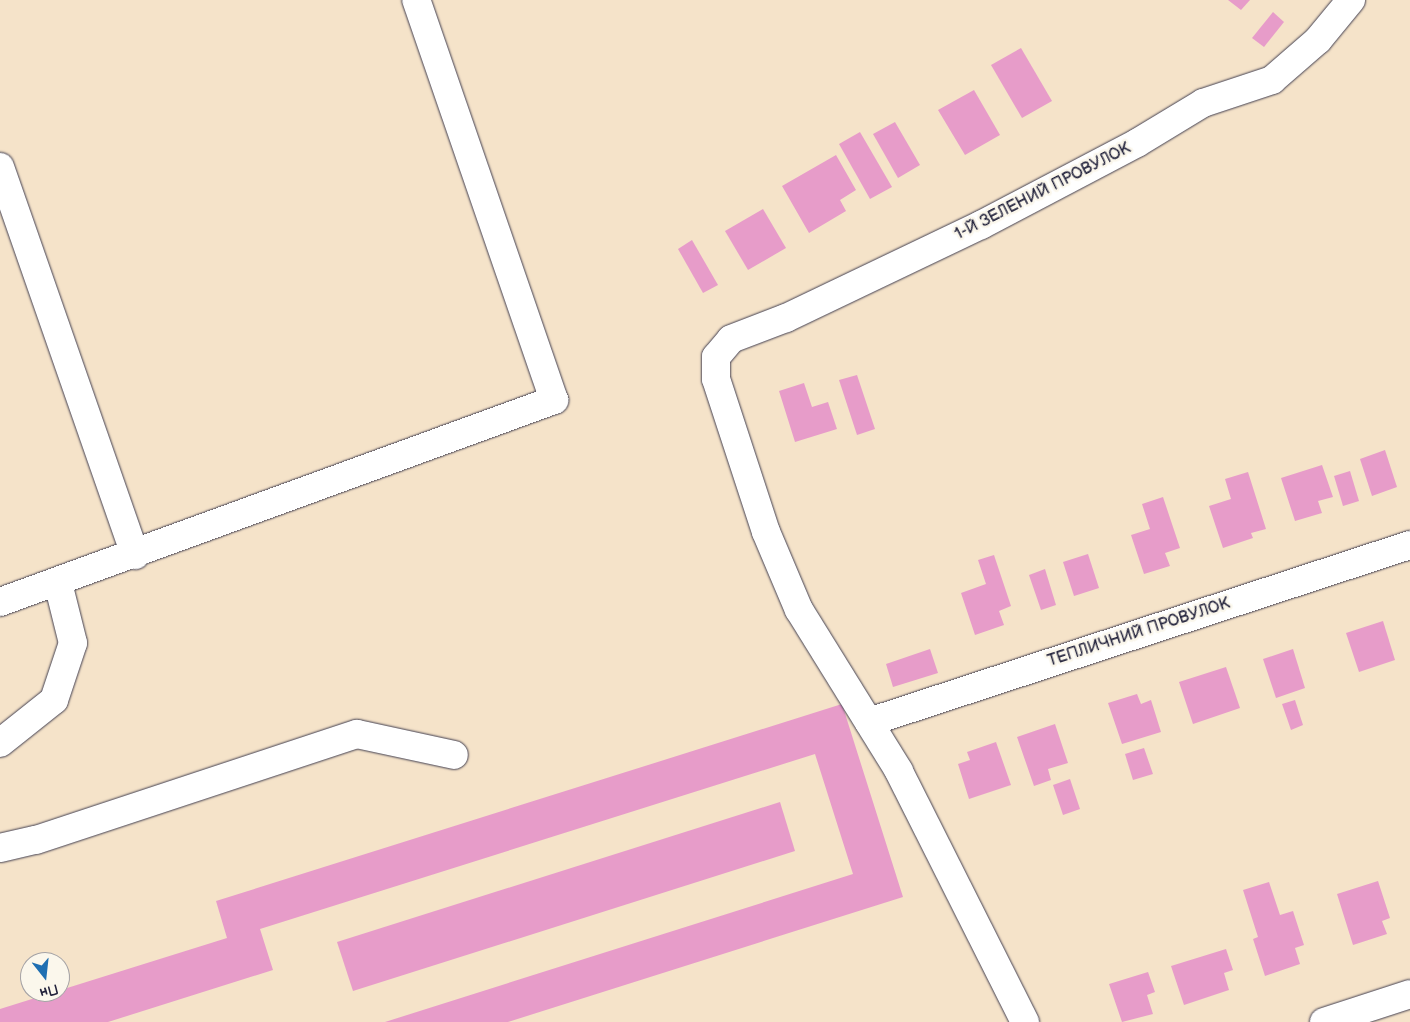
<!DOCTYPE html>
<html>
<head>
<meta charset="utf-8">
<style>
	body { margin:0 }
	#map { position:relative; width:1410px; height:1022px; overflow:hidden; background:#f5e3c9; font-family:"Balsamiq Sans",sans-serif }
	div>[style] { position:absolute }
	.building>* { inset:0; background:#e79cc9 }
	.roads { filter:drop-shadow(0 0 1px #423f50) drop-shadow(0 0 1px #423f50) }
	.minor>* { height:28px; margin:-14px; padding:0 14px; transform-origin:14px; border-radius:14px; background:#fff }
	span { translate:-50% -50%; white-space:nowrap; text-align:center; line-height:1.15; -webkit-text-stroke:5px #fbf7ec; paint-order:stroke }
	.street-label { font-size:16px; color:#22223b }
	.north { position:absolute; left:20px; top:952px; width:50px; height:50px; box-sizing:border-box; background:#fbf7ec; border:1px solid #a4a2a5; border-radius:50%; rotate:164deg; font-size:14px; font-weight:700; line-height:20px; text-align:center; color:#22223b }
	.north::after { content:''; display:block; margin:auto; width:18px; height:22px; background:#1f6fb2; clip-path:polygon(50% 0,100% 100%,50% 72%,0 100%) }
</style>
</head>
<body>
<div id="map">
	<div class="building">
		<div style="clip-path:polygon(1228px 0,1250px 0,1241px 10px)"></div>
		<div style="clip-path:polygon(1273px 12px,1284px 22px,1264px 47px,1252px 38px)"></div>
		<div style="clip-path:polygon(1021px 48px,1052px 101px,1022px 118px,991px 65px)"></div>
		<div style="clip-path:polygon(974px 90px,1000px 135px,965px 155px,938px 110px)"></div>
		<div style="clip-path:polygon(895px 122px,920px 165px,898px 178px,873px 134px)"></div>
		<div style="clip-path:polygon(860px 132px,892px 187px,870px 199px,839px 144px)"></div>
		<div style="clip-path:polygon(836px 155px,856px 190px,840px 200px,846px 211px,809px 233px,782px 186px)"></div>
		<div style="clip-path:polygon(763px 209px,786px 248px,748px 270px,725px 231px)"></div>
		<div style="clip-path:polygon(692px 240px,718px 285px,703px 293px,678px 249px)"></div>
		<div style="clip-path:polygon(857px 375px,875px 429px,857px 435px,839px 380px)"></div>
		<div style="clip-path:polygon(804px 383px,812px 407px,828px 402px,837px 429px,795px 442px,779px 391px)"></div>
		<div style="clip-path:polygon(1385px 450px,1397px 487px,1372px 496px,1360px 459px)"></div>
		<div style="clip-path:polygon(1322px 465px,1333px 497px,1318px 501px,1322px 513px,1295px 521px,1281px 478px)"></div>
		<div style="clip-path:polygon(1350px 471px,1359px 501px,1343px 506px,1334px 476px)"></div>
		<div style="clip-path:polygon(1248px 472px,1266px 529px,1251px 533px,1253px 538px,1223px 548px,1209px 506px,1231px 499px,1225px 479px)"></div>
		<div style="clip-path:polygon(1163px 497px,1180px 548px,1165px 553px,1170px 566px,1144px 574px,1131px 535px,1150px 529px,1142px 504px)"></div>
		<div style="clip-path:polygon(1088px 554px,1099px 588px,1074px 596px,1063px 562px)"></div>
		<div style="clip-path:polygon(994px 555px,1011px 606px,999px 611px,1004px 625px,975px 635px,961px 593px,986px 584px,978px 560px)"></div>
		<div style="clip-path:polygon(1045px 569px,1056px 605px,1041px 610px,1029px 575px)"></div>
		<div style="clip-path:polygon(1383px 621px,1395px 660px,1359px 672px,1346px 633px)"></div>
		<div style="clip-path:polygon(930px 649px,938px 673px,893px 687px,886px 664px)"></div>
		<div style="clip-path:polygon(1293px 649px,1305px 688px,1276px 698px,1263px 659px)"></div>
		<div style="clip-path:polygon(1226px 667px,1240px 708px,1193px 724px,1179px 682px)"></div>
		<div style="clip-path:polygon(1137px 694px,1141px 704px,1151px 700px,1161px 732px,1122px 744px,1108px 703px)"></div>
		<div style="clip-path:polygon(1295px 700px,1303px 725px,1291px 730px,1282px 704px)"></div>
		<div style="clip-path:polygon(842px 704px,903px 897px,508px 1022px,385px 1022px,853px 874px,815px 754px,260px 929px,273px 970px,108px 1022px,0 1022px,0 1009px,227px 938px,216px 901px)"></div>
		<div style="clip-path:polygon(1055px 724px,1068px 763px,1048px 769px,1051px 780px,1034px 786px,1017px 737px)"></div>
		<div style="clip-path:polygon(996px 742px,1011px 785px,969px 799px,958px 764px,970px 760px,967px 752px)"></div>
		<div style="clip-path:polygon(1144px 748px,1153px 774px,1133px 780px,1125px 754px)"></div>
		<div style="clip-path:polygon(1070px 779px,1080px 809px,1063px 815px,1053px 785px)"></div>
		<div style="clip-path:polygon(780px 802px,795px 851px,353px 991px,337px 942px)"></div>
		<div style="clip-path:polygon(1378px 881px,1390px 918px,1382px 921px,1387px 934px,1353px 945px,1337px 894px)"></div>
		<div style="clip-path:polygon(1269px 882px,1280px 915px,1293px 911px,1304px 945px,1295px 948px,1300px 964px,1265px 976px,1253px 939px,1258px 937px,1243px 890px)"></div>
		<div style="clip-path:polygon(1226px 949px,1233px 970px,1224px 973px,1229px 990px,1184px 1005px,1171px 966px)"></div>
		<div style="clip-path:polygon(1148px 972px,1155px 992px,1147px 995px,1153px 1014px,1122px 1022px,1109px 984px)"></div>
	</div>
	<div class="roads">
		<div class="minor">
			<div style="left:0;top:167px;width:411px;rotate:70.8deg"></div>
			<div style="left:0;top:602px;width:590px;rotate:-20.03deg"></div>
			<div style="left:554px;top:400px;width:423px;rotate:-109deg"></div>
			<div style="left:869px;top:722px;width:569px;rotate:-18.12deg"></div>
			<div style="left:0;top:743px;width:69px;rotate:-38.5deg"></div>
			<div style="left:54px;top:700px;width:60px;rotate:-71.6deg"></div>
			<div style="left:73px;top:643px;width:62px;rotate:-104deg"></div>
			<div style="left:0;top:848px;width:37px;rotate:-13deg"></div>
			<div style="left:36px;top:840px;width:338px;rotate:-18.3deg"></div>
			<div style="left:357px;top:734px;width:99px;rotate:12.2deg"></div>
			<div style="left:1025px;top:1022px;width:281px;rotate:-116.7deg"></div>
			<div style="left:899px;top:771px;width:190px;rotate:-121.8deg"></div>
			<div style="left:799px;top:610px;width:85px;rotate:-112.9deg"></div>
			<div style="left:766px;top:532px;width:161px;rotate:-108.1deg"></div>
			<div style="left:716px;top:379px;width:22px;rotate:-90deg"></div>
			<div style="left:716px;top:357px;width:23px;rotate:-50deg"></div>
			<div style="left:731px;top:339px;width:59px;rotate:-20.9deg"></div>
			<div style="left:786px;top:318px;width:216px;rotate:-25.5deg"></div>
			<div style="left:981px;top:225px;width:176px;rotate:-27.7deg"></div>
			<div style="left:1137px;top:143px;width:77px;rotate:-31.2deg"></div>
			<div style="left:1203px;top:103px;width:73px;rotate:-18.4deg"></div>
			<div style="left:1272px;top:80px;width:61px;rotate:-41deg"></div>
			<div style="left:1318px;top:40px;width:52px;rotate:-50.5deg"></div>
			<div style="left:1324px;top:1022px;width:90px;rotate:-18deg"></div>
		</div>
	</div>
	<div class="street-label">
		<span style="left:1043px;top:192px;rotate:-27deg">1-Й ЗЕЛЕНИЙ ПРОВУЛОК</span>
		<span style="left:1139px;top:633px;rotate:-18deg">ТЕПЛИЧНИЙ ПРОВУЛОК</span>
	</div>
	<div class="north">Пн</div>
</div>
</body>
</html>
